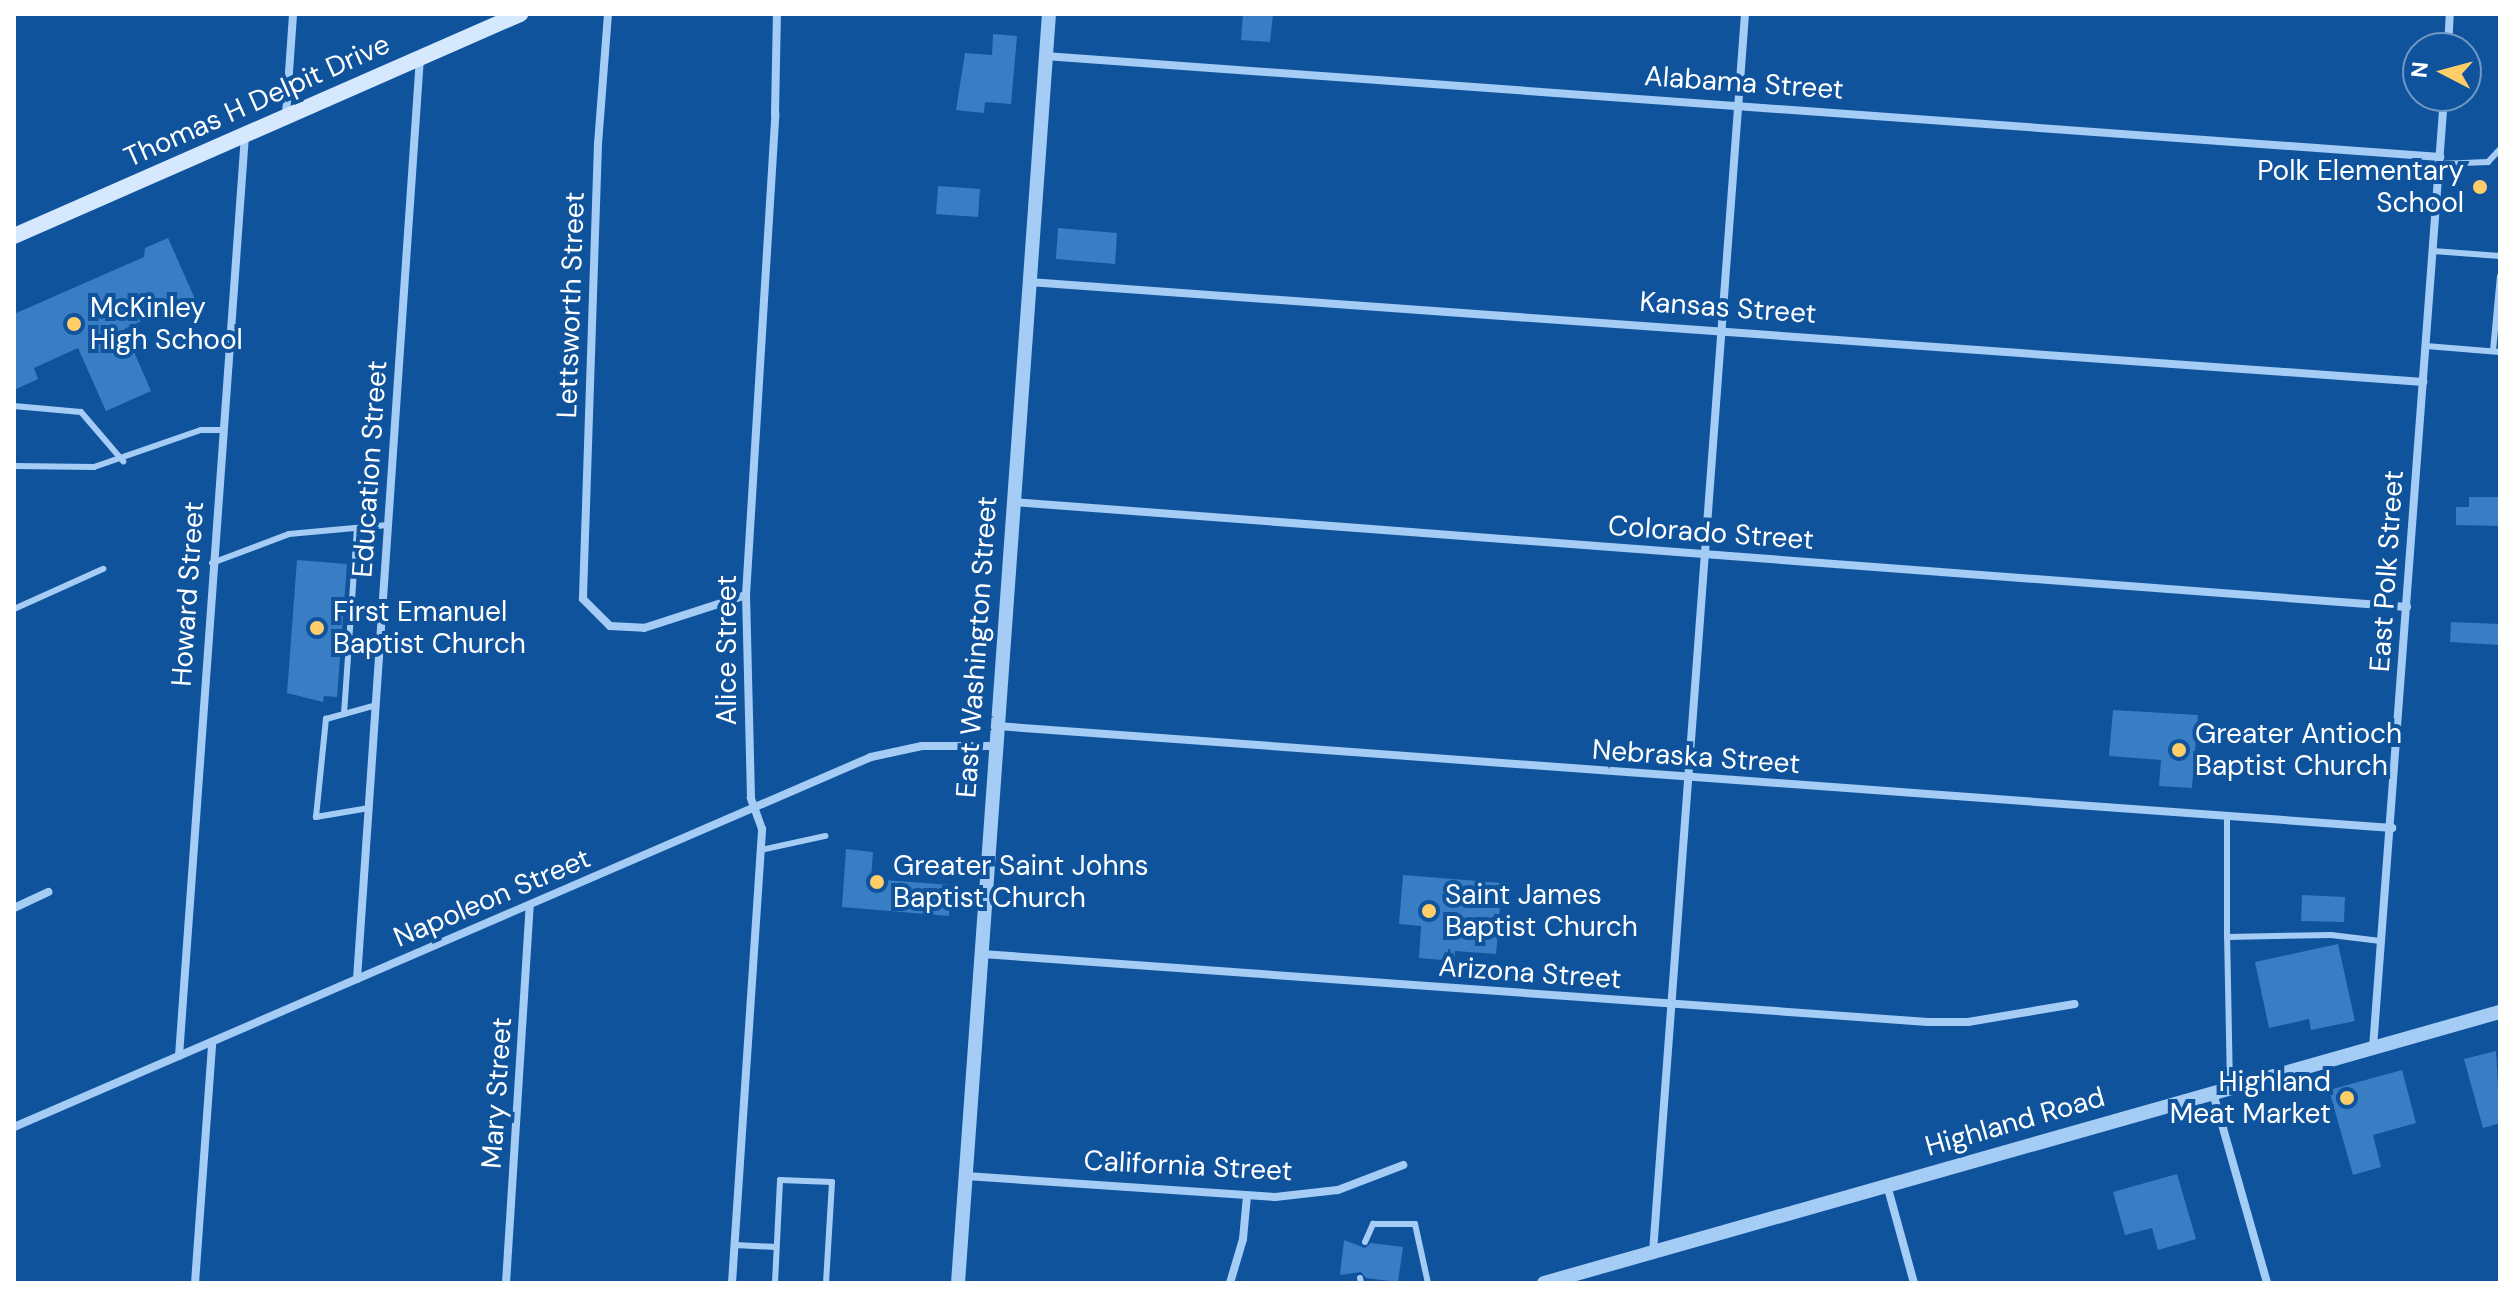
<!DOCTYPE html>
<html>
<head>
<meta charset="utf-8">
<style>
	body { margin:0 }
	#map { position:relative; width:2514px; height:1297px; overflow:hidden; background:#10539d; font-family:"DM Sans",sans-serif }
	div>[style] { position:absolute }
	.building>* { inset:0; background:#397dc4 }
	.service>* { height:6px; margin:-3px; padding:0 3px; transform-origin:3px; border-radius:3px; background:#a5ccf5 }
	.minor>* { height:8px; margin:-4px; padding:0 4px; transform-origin:4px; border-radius:4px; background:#a5ccf5 }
	.tertiary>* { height:14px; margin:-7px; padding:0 7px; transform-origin:7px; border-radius:7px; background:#a5ccf5 }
	.secondary>* { height:16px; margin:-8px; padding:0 8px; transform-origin:8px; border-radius:8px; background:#d5e8fe }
	.dots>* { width:22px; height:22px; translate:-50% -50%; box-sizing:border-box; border:4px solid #10539d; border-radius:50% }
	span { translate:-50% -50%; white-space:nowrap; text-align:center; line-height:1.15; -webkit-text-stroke:8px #10539d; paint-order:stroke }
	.street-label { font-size:28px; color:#fff }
	.poi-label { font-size:28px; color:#fff }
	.right { translate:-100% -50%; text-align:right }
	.left { translate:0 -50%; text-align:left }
	.frame { position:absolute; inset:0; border:16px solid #fff; pointer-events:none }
	.north { position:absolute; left:2402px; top:32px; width:80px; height:80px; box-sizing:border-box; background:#10539d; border:2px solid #7098c4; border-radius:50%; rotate:276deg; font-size:22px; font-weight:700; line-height:32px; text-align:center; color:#fff }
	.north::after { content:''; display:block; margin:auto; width:28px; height:36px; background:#ffce69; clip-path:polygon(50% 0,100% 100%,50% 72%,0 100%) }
</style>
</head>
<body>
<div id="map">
	<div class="building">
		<div style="clip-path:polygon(1243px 14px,1273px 14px,1270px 42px,1241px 40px)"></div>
		<div style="clip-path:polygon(993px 34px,1017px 36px,1011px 104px,985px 102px,984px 113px,956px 110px,965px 53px,992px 55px)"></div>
		<div style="clip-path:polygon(938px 186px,980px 189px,978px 217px,936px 214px)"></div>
		<div style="clip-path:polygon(1058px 228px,1117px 233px,1115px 264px,1056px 259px)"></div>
		<div style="clip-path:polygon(168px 238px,199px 308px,175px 319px,170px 308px,124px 329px,151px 391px,106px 411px,78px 348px,34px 368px,38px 379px,14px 390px,14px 314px,144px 257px,145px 248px)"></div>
		<div style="clip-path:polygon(2469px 497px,2500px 497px,2500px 526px,2456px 525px,2456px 507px,2469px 507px)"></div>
		<div style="clip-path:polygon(297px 560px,347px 564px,337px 697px,324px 696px,323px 702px,287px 693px)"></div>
		<div style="clip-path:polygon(2451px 622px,2500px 624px,2500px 645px,2450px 642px)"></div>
		<div style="clip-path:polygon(2113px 710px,2198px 715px,2192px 788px,2159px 786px,2161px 760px,2109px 756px)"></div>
		<div style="clip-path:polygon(846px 849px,873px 852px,871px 879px,951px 885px,949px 916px,842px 907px)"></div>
		<div style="clip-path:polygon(1403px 875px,1502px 883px,1496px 954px,1455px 951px,1454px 961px,1419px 958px,1421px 926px,1399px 924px)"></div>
		<div style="clip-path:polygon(2302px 895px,2345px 897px,2344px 922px,2301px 921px)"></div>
		<div style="clip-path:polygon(2338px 944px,2355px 1021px,2311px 1030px,2309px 1019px,2269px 1028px,2255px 962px)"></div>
		<div style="clip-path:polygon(2496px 1051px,2500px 1123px,2483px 1128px,2464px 1059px)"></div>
		<div style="clip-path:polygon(2402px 1070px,2416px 1123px,2373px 1135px,2381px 1167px,2353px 1175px,2329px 1090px)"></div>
		<div style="clip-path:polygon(2177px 1174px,2196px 1239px,2158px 1250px,2152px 1228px,2125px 1235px,2113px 1192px)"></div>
		<div style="clip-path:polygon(1344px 1240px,1365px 1248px,1371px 1243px,1403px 1247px,1398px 1282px,1366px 1278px,1361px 1272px,1340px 1275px)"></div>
	</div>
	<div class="service">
		<div style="left:2439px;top:164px;width:49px;rotate:-2.3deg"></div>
		<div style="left:2488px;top:162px;width:18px;rotate:-47deg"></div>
		<div style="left:2433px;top:251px;width:67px;rotate:4.3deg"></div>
		<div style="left:2426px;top:346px;width:74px;rotate:4.6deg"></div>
		<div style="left:2493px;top:351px;width:75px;rotate:-84.7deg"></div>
		<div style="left:14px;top:406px;width:67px;rotate:5.1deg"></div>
		<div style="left:81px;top:412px;width:65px;rotate:49.4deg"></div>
		<div style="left:14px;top:466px;width:80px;rotate:0.7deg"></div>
		<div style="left:94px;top:467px;width:113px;rotate:-19.1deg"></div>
		<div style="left:201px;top:430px;width:22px"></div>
		<div style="left:212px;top:563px;width:82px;rotate:-20.6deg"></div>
		<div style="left:289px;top:534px;width:99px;rotate:-5.2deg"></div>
		<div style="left:14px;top:609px;width:98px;rotate:-24.2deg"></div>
		<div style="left:344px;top:714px;width:186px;rotate:-86deg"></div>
		<div style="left:369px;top:808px;width:54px;rotate:170.4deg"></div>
		<div style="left:316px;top:817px;width:99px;rotate:-84.2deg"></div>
		<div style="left:326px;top:719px;width:52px;rotate:-15.6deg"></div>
		<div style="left:761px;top:850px;width:66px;rotate:-12.3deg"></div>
		<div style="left:2227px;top:937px;width:118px;rotate:-90deg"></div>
		<div style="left:2230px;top:1088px;width:151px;rotate:-91.1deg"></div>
		<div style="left:2227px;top:937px;width:104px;rotate:-1.1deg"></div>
		<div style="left:2331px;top:935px;width:50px;rotate:6.8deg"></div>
		<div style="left:1365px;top:1242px;width:20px;rotate:-66deg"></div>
		<div style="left:1373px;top:1224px;width:42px"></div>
		<div style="left:1415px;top:1224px;width:60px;rotate:77.6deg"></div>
		<div style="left:735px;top:1245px;width:41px;rotate:2.8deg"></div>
		<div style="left:1360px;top:1278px;width:5px;rotate:79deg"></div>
		<div style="left:775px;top:1283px;width:103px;rotate:-87.2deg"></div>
		<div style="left:780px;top:1180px;width:52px;rotate:2.2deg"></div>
		<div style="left:832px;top:1182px;width:101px;rotate:93.4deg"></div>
	</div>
	<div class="minor">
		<div style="left:608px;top:14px;width:130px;rotate:94.4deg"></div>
		<div style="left:598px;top:144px;width:455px;rotate:91.9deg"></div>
		<div style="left:583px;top:599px;width:38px;rotate:45deg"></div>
		<div style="left:610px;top:626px;width:34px;rotate:3deg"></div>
		<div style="left:644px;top:628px;width:107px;rotate:-17.9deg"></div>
		<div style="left:2448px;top:48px;width:34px;rotate:-87deg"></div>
		<div style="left:1045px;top:56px;width:1399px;rotate:4.14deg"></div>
		<div style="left:286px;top:115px;width:101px;rotate:-86deg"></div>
		<div style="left:1029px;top:282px;width:1398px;rotate:4.1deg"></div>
		<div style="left:1013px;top:502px;width:1398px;rotate:4.31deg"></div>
		<div style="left:997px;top:726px;width:1399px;rotate:4.18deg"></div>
		<div style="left:14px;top:908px;width:38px;rotate:-25deg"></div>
		<div style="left:982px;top:954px;width:948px;rotate:4.11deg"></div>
		<div style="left:1928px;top:1022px;width:40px"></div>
		<div style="left:1968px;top:1022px;width:108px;rotate:-9.6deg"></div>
		<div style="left:357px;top:979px;width:923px;rotate:-86.09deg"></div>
		<div style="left:2373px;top:1048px;width:955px;rotate:-85.73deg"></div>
		<div style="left:179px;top:1056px;width:923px;rotate:-85.9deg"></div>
		<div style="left:2213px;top:1093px;width:198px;rotate:74.1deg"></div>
		<div style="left:14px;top:1127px;width:933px;rotate:-23.35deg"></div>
		<div style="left:871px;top:757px;width:52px;rotate:-12.2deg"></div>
		<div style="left:922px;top:746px;width:75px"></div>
		<div style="left:966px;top:1176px;width:310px;rotate:3.9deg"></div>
		<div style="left:1275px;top:1197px;width:63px;rotate:-6.3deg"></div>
		<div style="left:1338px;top:1190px;width:70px;rotate:-21deg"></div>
		<div style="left:1887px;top:1185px;width:102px;rotate:74.6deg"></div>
		<div style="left:1653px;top:1252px;width:1241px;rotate:-85.75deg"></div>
		<div style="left:195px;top:1283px;width:239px;rotate:-85.9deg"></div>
		<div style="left:506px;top:1283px;width:378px;rotate:-86.4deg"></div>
		<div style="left:732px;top:1283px;width:455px;rotate:-86.2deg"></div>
		<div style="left:762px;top:829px;width:33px;rotate:-110deg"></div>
		<div style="left:751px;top:798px;width:203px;rotate:-91.4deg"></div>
		<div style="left:746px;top:595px;width:482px;rotate:-86.5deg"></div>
		<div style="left:775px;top:114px;width:100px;rotate:-88.9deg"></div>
		<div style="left:1230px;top:1283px;width:46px;rotate:-73.5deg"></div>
		<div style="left:1243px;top:1239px;width:43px;rotate:-84.7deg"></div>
	</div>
	<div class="tertiary">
		<div style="left:958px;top:1283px;width:1272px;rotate:-85.9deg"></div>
		<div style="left:1544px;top:1283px;width:994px;rotate:-15.83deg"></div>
	</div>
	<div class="secondary">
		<div style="left:14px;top:236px;width:553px;rotate:-23.69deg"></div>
	</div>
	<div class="dots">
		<div style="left:2480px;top:187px;background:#ffce69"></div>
		<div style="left:74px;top:324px;background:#ffce69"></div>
		<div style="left:317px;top:628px;background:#ffce69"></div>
		<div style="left:2179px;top:750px;background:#ffce69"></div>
		<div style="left:877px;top:882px;background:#ffce69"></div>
		<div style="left:1429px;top:911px;background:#ffce69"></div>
		<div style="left:2347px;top:1098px;background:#ffce69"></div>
	</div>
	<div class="street-label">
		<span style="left:1744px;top:83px;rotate:4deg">Alabama Street</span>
		<span style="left:257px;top:101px;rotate:-24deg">Thomas H Delpit Drive</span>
		<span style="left:571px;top:305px;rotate:-88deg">Lettsworth Street</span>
		<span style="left:1728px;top:308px;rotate:4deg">Kansas Street</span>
		<span style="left:370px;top:469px;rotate:-86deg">Education Street</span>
		<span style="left:1711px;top:533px;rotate:4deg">Colorado Street</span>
		<span style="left:2387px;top:571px;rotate:-86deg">East Polk Street</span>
		<span style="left:188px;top:594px;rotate:-86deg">Howard Street</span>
		<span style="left:977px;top:647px;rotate:-86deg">East Washington Street</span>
		<span style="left:727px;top:650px;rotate:-90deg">Alice Street</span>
		<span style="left:1696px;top:757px;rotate:4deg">Nebraska Street</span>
		<span style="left:492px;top:898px;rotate:-23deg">Napoleon Street</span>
		<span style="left:1530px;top:973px;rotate:4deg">Arizona Street</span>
		<span style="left:497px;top:1093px;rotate:-86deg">Mary Street</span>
		<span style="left:2015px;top:1122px;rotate:-16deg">Highland Road</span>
		<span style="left:1188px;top:1166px;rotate:3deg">California Street</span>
	</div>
	<div class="poi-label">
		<span class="right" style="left:2464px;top:187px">Polk Elementary<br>School</span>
		<span class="left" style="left:90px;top:324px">McKinley<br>High School</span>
		<span class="left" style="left:333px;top:628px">First Emanuel<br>Baptist Church</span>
		<span class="left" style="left:2195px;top:750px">Greater Antioch<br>Baptist Church</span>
		<span class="left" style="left:893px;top:882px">Greater Saint Johns<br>Baptist Church</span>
		<span class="left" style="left:1445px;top:911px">Saint James<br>Baptist Church</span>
		<span class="right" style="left:2331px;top:1098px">Highland<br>Meat Market</span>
	</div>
	<div class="frame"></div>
	<div class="north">N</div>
</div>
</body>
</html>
